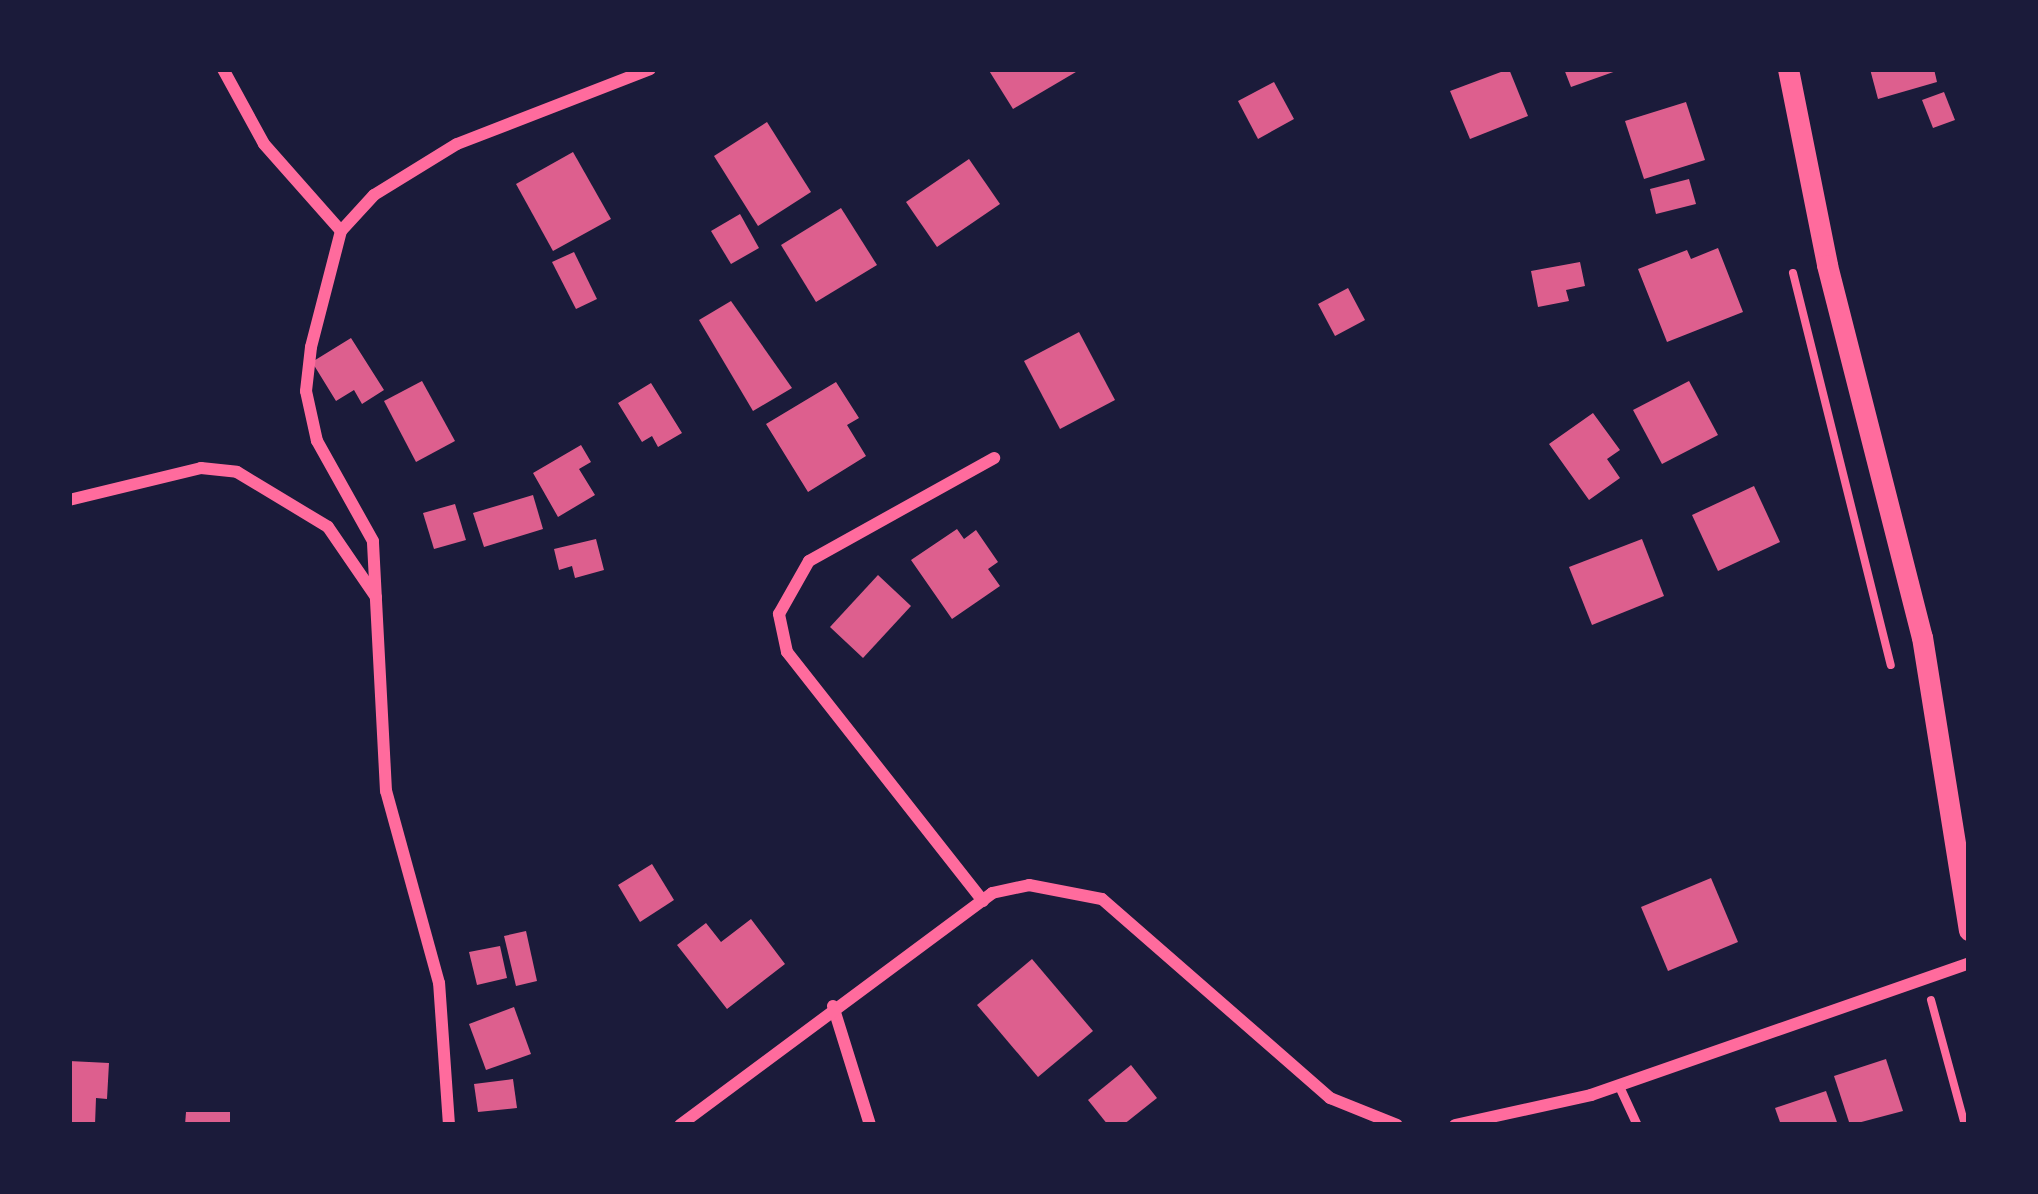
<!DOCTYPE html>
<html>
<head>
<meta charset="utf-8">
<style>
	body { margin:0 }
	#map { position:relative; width:2038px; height:1194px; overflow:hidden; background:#1b1b3a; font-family:"Work Sans",sans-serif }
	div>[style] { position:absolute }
	.building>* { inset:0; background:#dd5f8e }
	.path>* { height:8px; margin:-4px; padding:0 4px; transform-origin:4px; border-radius:4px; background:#ff6b9d }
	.service>* { height:9px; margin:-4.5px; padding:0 4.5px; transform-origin:4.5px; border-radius:4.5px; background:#ff6b9d }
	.minor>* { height:12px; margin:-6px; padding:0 6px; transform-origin:6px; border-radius:6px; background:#ff6b9d }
	.tertiary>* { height:21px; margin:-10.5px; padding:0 10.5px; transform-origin:10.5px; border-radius:10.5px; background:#ff6b9d }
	span { translate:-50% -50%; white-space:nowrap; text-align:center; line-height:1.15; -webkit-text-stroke:10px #1b1b3a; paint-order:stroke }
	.frame { position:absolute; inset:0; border:72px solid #1b1b3a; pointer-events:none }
</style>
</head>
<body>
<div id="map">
	<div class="building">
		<div style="clip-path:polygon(988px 69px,1081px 69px,1013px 109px)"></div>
		<div style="clip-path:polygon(1509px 69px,1528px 116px,1470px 139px,1450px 91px)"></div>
		<div style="clip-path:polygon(1564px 69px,1619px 69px,1619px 70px,1571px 87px)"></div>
		<div style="clip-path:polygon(1870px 69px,1934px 69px,1937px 82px,1878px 99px)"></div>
		<div style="clip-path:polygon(1274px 82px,1294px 119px,1258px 139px,1238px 101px)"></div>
		<div style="clip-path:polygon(1944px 92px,1955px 120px,1933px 128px,1922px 100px)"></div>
		<div style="clip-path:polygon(1686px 102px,1705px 160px,1644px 179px,1625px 121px)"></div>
		<div style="clip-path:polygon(767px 122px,811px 192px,758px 226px,714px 156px)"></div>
		<div style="clip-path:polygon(573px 152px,611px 219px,553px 251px,516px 184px)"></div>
		<div style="clip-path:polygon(969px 159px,1000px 204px,937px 247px,906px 202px)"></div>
		<div style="clip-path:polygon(1689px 179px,1696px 204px,1656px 214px,1650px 189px)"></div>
		<div style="clip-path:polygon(841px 208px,877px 265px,816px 302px,781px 245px)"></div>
		<div style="clip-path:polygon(740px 214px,759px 248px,731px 264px,711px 231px)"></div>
		<div style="clip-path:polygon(1718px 248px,1743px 312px,1667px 342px,1638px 269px,1687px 250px,1691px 259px)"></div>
		<div style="clip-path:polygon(574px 252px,597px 299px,576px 309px,552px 262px)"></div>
		<div style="clip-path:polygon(1580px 262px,1585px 286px,1566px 290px,1569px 301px,1538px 307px,1531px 271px)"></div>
		<div style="clip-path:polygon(1348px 288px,1365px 320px,1335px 336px,1318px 304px)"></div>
		<div style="clip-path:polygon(731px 301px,792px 388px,753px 411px,699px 320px)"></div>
		<div style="clip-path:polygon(1079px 332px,1115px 400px,1060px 429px,1024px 361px)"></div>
		<div style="clip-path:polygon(351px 338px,384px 390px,362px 404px,354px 390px,336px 401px,312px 362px)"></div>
		<div style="clip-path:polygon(422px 381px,455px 441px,416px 462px,384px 401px)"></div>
		<div style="clip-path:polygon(1689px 381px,1718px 435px,1662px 464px,1633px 410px)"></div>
		<div style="clip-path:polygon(836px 382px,859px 418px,847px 425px,866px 456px,808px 492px,766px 424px)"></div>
		<div style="clip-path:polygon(651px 383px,682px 433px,658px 447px,652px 436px,642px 442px,618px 403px)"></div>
		<div style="clip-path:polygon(1593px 413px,1620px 450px,1607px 459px,1620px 478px,1589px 500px,1549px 444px)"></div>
		<div style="clip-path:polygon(581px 445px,591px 462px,579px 469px,595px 495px,558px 517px,533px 473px)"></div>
		<div style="clip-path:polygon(1754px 486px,1780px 542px,1718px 571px,1692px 515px)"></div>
		<div style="clip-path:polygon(533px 495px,543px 529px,484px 547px,473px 513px)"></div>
		<div style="clip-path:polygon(455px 504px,466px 540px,434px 549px,423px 513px)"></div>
		<div style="clip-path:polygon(957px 529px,964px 539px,976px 530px,998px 562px,988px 569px,1000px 586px,952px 619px,911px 560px)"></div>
		<div style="clip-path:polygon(596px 539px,604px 570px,575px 578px,572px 566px,559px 570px,554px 549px)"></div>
		<div style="clip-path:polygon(1642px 539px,1664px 596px,1592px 625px,1569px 567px)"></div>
		<div style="clip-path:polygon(878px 575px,911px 606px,863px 658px,830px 627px)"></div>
		<div style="clip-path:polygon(652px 864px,674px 900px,640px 922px,618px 885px)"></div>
		<div style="clip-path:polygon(1711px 878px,1738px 942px,1668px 971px,1641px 907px)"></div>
		<div style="clip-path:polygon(751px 919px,785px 964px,727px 1009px,677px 945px,706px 923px,721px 942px)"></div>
		<div style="clip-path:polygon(526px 931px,537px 981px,516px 986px,504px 936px)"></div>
		<div style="clip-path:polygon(500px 946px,507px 978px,477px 985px,469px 952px)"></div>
		<div style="clip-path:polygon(1032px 959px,1093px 1031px,1038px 1077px,977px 1005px)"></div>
		<div style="clip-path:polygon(514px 1007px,531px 1054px,486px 1070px,469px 1024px)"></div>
		<div style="clip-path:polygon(1886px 1059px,1903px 1111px,1850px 1125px,1834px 1076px)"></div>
		<div style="clip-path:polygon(69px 1061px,109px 1063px,107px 1099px,96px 1098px,95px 1125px,69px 1125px)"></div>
		<div style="clip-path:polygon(1131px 1065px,1157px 1098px,1123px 1125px,1108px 1125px,1088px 1100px)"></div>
		<div style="clip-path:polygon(513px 1079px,517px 1108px,478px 1112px,474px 1084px)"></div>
		<div style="clip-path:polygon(1826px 1091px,1838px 1125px,1781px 1125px,1775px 1108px)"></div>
		<div style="clip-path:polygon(186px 1112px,230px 1112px,230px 1125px,185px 1125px)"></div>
	</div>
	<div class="path">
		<div style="left:1793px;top:273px;width:404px;rotate:76deg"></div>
		<div style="left:1931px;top:1000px;width:130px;rotate:74.8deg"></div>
	</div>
	<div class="service">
		<div style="left:1618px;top:1084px;width:45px;rotate:65.1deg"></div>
	</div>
	<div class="minor">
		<div style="left:223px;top:69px;width:85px;rotate:61.3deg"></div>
		<div style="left:264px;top:144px;width:116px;rotate:48.5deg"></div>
		<div style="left:69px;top:500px;width:136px;rotate:-13.6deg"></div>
		<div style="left:201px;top:468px;width:36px;rotate:6deg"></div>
		<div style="left:237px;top:472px;width:106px;rotate:31.1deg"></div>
		<div style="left:328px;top:527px;width:85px;rotate:55.6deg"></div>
		<div style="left:983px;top:901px;width:317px;rotate:-128.2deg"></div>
		<div style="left:787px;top:652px;width:39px;rotate:-102deg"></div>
		<div style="left:779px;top:614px;width:61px;rotate:-60.5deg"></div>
		<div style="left:809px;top:561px;width:212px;rotate:-29.1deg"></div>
		<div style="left:833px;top:1006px;width:125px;rotate:72.7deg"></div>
		<div style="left:449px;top:1125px;width:142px;rotate:-94deg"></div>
		<div style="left:439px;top:983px;width:199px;rotate:-105.4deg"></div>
		<div style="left:386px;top:791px;width:250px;rotate:-93deg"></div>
		<div style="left:373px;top:541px;width:115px;rotate:-119.2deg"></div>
		<div style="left:317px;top:441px;width:51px;rotate:-102.4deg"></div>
		<div style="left:306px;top:391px;width:44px;rotate:-83.5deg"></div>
		<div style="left:311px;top:347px;width:120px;rotate:-75.5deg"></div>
		<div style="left:341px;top:231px;width:49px;rotate:-47.5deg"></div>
		<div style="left:374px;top:195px;width:97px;rotate:-31.6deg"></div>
		<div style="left:457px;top:144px;width:207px;rotate:-21.2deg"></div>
		<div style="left:680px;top:1125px;width:389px;rotate:-36.6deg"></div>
		<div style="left:992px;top:893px;width:38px;rotate:-12deg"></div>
		<div style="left:1029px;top:885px;width:74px;rotate:10.9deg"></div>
		<div style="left:1102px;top:899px;width:303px;rotate:41.1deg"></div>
		<div style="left:1330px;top:1098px;width:72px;rotate:21.9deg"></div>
		<div style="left:1455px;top:1125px;width:139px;rotate:-12.4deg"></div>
		<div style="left:1591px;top:1095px;width:400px;rotate:-19.2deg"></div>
	</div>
	<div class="tertiary">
		<div style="left:1788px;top:69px;width:200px;rotate:78.7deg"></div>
		<div style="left:1827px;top:265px;width:384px;rotate:75.7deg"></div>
		<div style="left:1922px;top:637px;width:297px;rotate:80.9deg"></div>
	</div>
	<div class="frame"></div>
</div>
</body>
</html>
